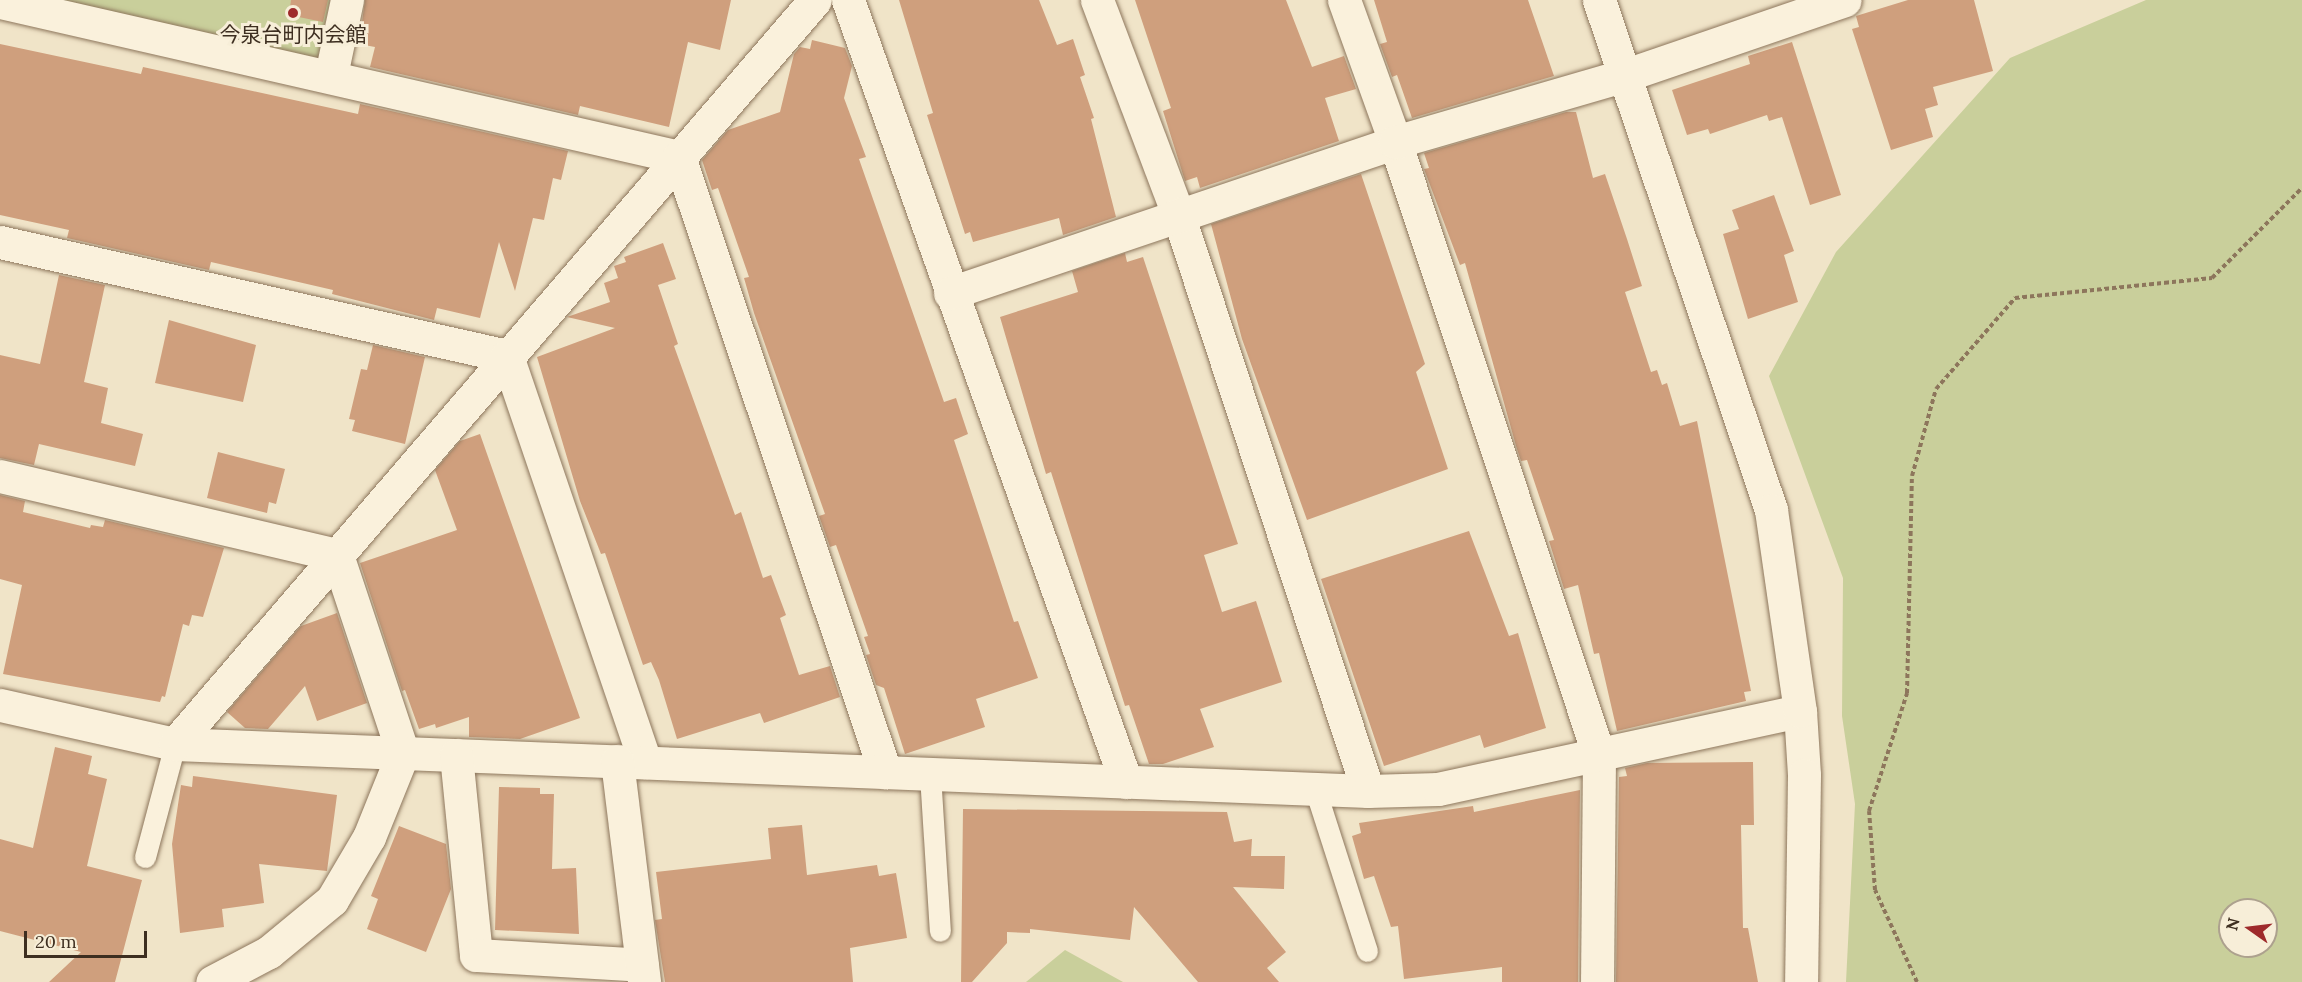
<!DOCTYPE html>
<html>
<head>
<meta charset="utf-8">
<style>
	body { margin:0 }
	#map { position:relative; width:2302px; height:982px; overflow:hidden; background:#f0e4c8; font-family:Lora,"Noto Sans JP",serif }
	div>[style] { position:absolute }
	.green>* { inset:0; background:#c9cf9b }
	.building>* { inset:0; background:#cf9f7d }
	.path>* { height:4px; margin-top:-2px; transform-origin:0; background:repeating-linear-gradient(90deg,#8d765c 0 4.5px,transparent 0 7.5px) }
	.roads { filter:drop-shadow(0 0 2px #8d765c) drop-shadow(0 0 2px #8d765c) }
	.lane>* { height:21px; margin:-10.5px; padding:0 10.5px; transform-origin:10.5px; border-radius:10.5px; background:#faf1dc }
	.street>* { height:33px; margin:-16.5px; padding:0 16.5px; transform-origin:16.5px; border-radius:16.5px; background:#faf1dc }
	.secondary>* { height:33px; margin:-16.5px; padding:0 16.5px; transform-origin:16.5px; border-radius:16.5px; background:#faf1dc }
	.dots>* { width:16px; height:16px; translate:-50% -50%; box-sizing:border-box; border:3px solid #f7eed8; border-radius:50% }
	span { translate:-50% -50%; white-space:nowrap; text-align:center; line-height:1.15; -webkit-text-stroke:6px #f7eed8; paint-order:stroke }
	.poi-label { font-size:21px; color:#3d2e20 }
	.north { position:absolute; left:2218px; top:898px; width:60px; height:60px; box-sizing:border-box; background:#f7eed8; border:2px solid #ada18e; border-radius:50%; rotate:284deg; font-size:16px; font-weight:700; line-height:24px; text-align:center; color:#3d2e20 }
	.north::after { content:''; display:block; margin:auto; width:21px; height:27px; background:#9e2a2b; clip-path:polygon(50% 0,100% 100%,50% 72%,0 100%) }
	.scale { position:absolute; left:24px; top:931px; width:123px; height:27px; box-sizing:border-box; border:3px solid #3d2e20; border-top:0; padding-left:8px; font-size:18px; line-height:21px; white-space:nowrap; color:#3d2e20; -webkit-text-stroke:4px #f7eed8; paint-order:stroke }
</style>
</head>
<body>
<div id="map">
	<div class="green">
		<div style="clip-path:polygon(61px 0,330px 0,318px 58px)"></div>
		<div style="clip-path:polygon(evenodd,2146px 0,2302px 0,2302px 982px,1846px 982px,1855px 804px,1842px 716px,1843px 578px,1769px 376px,1836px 252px,2010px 58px,2146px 0,2230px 910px,2266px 910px,2266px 946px,2230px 946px,2230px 910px)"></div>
		<div style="clip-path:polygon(1065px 950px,1123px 982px,1026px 982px)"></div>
	</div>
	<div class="building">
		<div style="clip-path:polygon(291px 0,328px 0,323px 22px,289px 15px)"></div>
		<div style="clip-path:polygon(365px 0,731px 0,720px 50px,688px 42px,669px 127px,580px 106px,578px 115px,370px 67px,375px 47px,359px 44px)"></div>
		<div style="clip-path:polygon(899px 0,1039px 0,1057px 45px,1073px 39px,1085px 75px,1080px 77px,1094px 118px,1091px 119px,1116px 217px,1063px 235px,1059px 218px,973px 242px,970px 232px,965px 234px,927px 115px,933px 113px)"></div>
		<div style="clip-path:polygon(1135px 0,1286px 0,1312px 67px,1344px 56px,1356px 89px,1325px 98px,1339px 141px,1200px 188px,1197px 177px,1185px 181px,1163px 111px,1171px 108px)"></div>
		<div style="clip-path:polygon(1374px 0,1528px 0,1554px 76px,1412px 118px,1397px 75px,1392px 77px,1380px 44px,1387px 42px)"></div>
		<div style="clip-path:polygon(1908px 0,1974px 0,1993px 71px,1933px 87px,1938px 105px,1925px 109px,1933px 137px,1891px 150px,1852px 29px,1859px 27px,1856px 16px)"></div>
		<div style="clip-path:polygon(812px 40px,845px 48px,852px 66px,844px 98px,866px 157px,859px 159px,944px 402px,956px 398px,968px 434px,954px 440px,1014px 622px,1018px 621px,1038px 678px,976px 699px,985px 727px,905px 754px,884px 688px,876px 685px,866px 655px,870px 654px,864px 637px,868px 636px,836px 545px,830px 547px,819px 516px,825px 514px,754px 313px,744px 278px,749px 277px,718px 188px,712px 190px,702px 160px,728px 130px,780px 112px,794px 54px,800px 47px,810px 49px)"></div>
		<div style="clip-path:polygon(1792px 42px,1841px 195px,1810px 205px,1782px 117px,1769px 121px,1767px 115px,1710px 134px,1708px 129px,1687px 135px,1672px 90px,1750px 64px,1748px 56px)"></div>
		<div style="clip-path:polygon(0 44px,141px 74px,143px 67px,358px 114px,360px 104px,568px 151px,561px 180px,553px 178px,544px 220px,533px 218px,515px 291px,499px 242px,480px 318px,437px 308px,434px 320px,332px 294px,333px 290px,211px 262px,209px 270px,67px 238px,69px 230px,0 215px)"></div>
		<div style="clip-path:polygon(1566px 112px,1576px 112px,1593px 178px,1605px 174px,1627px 239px,1642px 286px,1625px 292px,1651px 372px,1657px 370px,1662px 385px,1667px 383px,1680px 426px,1697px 421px,1751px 691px,1744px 692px,1746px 701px,1617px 731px,1599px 653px,1594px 654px,1578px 585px,1564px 589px,1549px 541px,1554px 540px,1527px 460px,1521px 461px,1516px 446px,1465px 263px,1460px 265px,1424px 169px,1429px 168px,1424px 153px)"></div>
		<div style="clip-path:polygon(1361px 174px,1425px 364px,1416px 372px,1448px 469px,1307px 520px,1242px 339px,1211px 224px)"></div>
		<div style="clip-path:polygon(1774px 195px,1794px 251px,1784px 255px,1798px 302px,1748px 319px,1723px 234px,1739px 229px,1732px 210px)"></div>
		<div style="clip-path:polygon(663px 243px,676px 279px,658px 285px,678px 344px,674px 346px,735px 515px,741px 512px,763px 578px,771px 575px,786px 615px,780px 618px,799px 675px,830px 666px,840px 697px,764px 723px,760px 713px,677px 739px,659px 680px,651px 662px,643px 665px,605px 553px,601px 554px,580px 501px,537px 357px,615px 328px,567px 317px,610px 302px,604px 283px,618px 278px,614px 266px,626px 262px,624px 257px)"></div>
		<div style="clip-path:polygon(1125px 253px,1127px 262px,1143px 257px,1238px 544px,1204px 555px,1222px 612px,1256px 601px,1282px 682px,1200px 709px,1214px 747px,1163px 764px,1149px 764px,1129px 705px,1125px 706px,1051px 472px,1046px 474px,1000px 317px,1078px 292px,1072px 271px)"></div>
		<div style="clip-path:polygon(59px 275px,105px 285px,84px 382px,108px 388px,101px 423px,143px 434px,135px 466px,39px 444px,34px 465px,0 458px,0 355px,40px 364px)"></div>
		<div style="clip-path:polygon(169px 320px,256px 345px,243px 402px,155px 383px)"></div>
		<div style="clip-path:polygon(373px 345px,425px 357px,405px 444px,352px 431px,355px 420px,349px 419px,361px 369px,367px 370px)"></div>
		<div style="clip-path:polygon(480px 434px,580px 718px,520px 739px,469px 737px,469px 717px,436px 728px,435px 724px,419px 729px,405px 690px,402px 691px,360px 563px,457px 530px,435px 470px,460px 441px)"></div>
		<div style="clip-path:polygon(218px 452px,285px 469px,276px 504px,269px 502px,267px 513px,207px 498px)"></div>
		<div style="clip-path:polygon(0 495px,25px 501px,23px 512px,90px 528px,91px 525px,103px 527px,105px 520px,224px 548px,203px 617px,192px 615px,189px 626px,183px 624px,165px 697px,162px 696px,160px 702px,3px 674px,22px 585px,0 579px)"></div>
		<div style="clip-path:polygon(1469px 531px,1509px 636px,1518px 633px,1546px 728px,1484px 748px,1480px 735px,1384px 766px,1321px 579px)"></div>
		<div style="clip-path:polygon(337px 613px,367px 703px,317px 721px,305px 686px,268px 729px,245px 728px,227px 712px,301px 626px)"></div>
		<div style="clip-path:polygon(55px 747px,92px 756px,88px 774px,107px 779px,87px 866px,142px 880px,115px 982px,49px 982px,81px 952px,0 931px,0 839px,33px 848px)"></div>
		<div style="clip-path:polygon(1753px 762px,1754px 825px,1741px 825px,1743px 928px,1748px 928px,1758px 982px,1616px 982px,1619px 777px,1627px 776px,1625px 768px,1647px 763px)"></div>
		<div style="clip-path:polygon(193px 776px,337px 795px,327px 871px,259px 864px,264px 903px,222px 909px,224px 927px,180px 933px,172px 844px,181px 785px,192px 787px)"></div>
		<div style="clip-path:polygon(499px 787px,540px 788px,540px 794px,554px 794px,552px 869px,576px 868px,579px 934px,495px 930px)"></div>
		<div style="clip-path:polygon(1580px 790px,1578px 982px,1502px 982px,1502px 967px,1404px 979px,1398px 926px,1391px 927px,1374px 876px,1364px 879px,1352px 836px,1361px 833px,1359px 823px,1473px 806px,1474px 812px)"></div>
		<div style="clip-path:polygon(963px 809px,1227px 812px,1234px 842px,1252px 839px,1251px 856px,1285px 856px,1284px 889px,1233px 887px,1286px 952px,1267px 968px,1279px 982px,1198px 982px,1134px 907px,1130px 940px,1030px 929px,1030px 933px,1007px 932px,1007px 943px,972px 982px,961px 982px)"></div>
		<div style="clip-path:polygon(802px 825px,807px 875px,877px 865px,879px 876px,896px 873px,907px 938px,850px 948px,853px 982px,665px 982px,655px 920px,662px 919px,656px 872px,771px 859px,768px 828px)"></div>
		<div style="clip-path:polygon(399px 826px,446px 844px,451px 889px,426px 952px,367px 929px,378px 899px,371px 896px)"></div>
	</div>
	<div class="path">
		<div style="left:1917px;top:982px;width:101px;rotate:-114.5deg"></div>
		<div style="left:1875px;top:890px;width:79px;rotate:-94.3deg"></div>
		<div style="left:1869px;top:811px;width:124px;rotate:-72.1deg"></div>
		<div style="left:1907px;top:693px;width:217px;rotate:-88.7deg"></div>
		<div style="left:1912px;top:476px;width:90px;rotate:-74.6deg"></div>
		<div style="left:1936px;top:389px;width:121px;rotate:-49deg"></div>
		<div style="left:2015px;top:298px;width:198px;rotate:-5.8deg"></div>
		<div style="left:2212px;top:278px;width:127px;rotate:-45deg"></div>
	</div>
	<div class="roads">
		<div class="lane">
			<div style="left:930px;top:774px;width:157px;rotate:86.4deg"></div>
			<div style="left:1315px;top:789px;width:170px;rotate:72.2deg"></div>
			<div style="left:145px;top:857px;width:117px;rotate:-75.1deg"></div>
		</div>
		<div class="street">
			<div style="left:848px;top:0;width:830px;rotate:70.43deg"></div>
			<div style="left:1097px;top:0;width:229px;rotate:69.3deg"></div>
			<div style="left:1178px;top:214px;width:607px;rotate:71.77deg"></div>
			<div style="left:1344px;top:0;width:151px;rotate:70.2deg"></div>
			<div style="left:1395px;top:142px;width:647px;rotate:71.62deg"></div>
			<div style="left:1599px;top:756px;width:226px;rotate:90.5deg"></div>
			<div style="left:0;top:2px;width:696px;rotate:12.86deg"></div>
			<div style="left:679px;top:157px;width:649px;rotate:71.48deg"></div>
			<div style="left:331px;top:75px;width:77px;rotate:-78deg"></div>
			<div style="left:0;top:242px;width:520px;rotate:12.67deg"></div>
			<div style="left:507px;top:356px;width:429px;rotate:71.2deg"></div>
			<div style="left:950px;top:293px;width:470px;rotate:-18.7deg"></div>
			<div style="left:1395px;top:142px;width:241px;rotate:-16.2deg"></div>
			<div style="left:1626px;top:75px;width:231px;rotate:-18.9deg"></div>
			<div style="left:0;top:476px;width:346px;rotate:13.2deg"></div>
			<div style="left:337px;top:555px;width:209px;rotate:71.6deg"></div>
			<div style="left:403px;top:753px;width:91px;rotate:112deg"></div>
			<div style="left:369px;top:837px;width:73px;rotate:120.4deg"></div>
			<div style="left:332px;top:900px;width:82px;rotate:140.5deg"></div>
			<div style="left:269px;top:952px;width:64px;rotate:152.2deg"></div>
			<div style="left:0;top:705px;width:179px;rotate:12.6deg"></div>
			<div style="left:175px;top:744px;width:1194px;rotate:2.26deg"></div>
			<div style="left:1368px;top:791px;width:70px;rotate:-1.6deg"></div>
			<div style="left:1438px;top:789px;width:370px;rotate:-12.2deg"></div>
			<div style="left:1800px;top:711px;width:64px;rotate:86.4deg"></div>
			<div style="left:1804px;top:775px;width:207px;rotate:90.8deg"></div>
			<div style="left:175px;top:744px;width:981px;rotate:-49.3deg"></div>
			<div style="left:456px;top:755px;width:201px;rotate:84.3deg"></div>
			<div style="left:476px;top:955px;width:166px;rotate:3.4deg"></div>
			<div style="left:617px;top:761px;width:223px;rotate:83deg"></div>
		</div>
		<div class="secondary">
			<div style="left:1599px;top:0;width:538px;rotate:71.36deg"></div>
			<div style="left:1771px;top:510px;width:203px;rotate:81.8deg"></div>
		</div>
	</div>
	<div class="dots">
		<div style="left:293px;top:13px;background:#9e2a2b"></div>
	</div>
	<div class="poi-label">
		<span style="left:293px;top:35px">今泉台町内会館</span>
	</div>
	<div class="north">N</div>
	<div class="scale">20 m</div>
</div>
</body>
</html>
